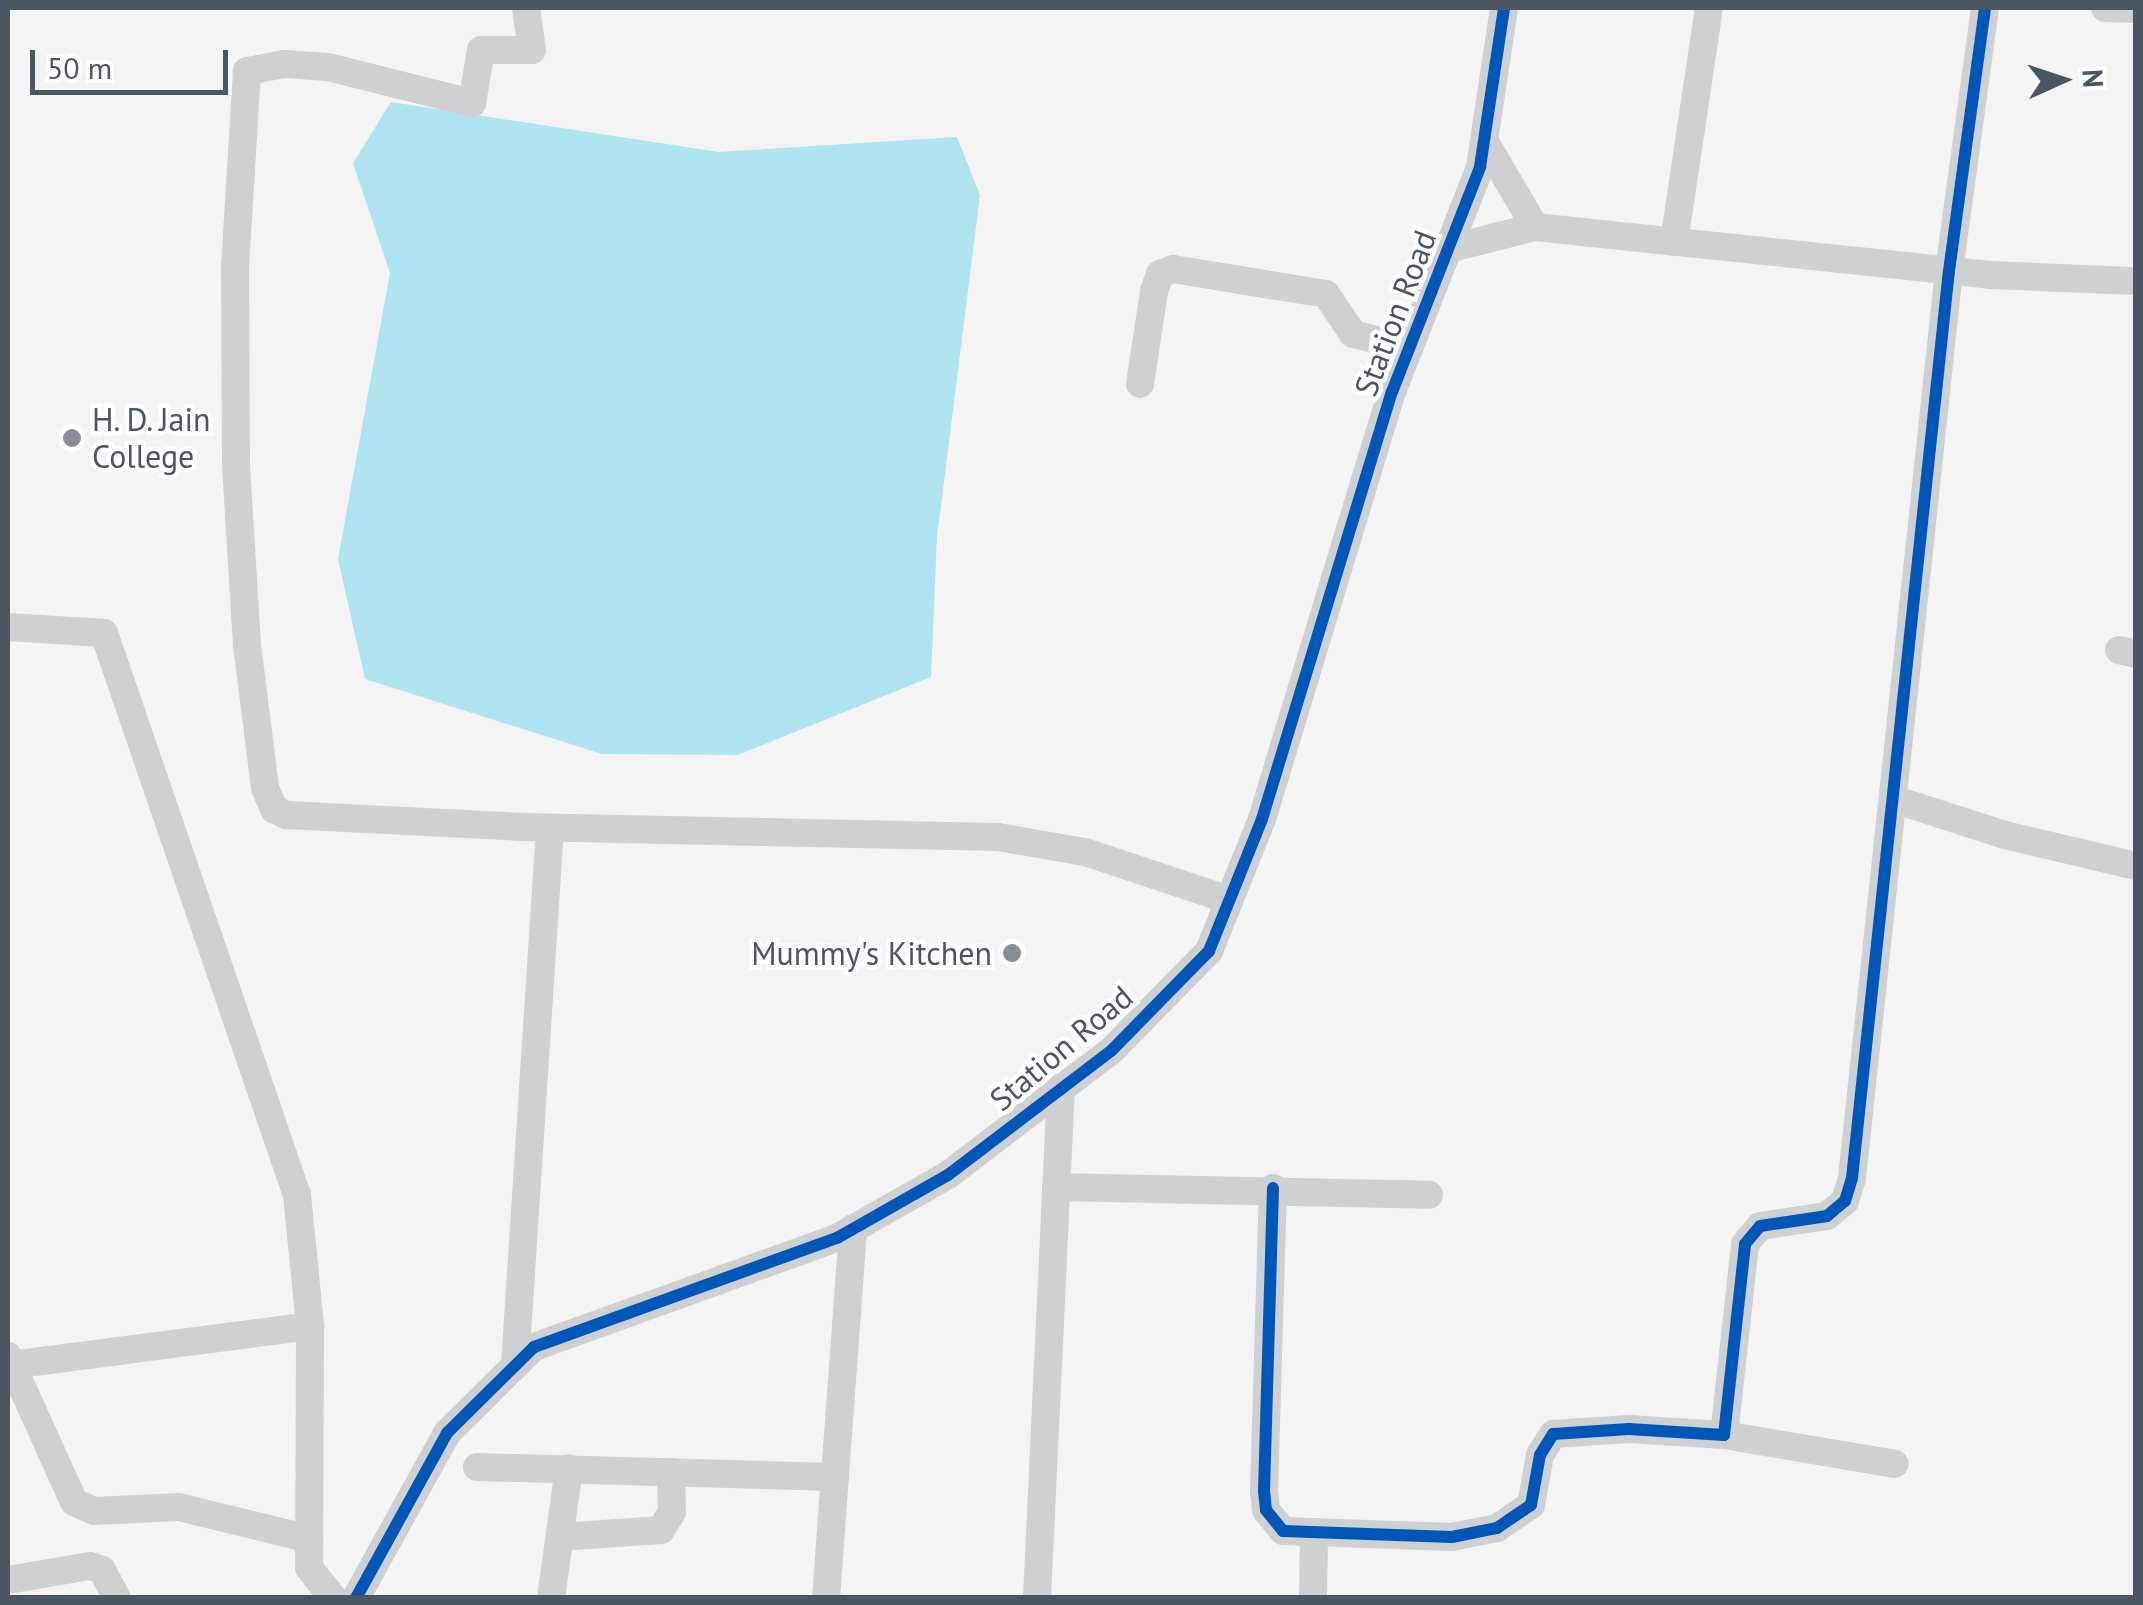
<!DOCTYPE html>
<html>
<head>
<meta charset="utf-8">
<style>
	body { margin:0 }
	#map { position:relative; width:2143px; height:1605px; overflow:hidden; background:#f4f4f4; font-family:"PT Sans",sans-serif }
	div>[style] { position:absolute }
	.water>* { inset:0; background:#aee3f0 }
	.minor>* { height:28px; margin:-14px; padding:0 14px; transform-origin:14px; border-radius:14px; background:#ced0d2 }
	.cycleway>* { height:12px; margin:-6px; padding:0 6px; transform-origin:6px; border-radius:6px; background:#0057b8 }
	.dots>* { width:28px; height:28px; translate:-50% -50%; box-sizing:border-box; border:5px solid #fff; border-radius:50% }
	span { translate:-50% -50%; white-space:nowrap; text-align:center; line-height:1.15; -webkit-text-stroke:9px #fff; paint-order:stroke }
	.street-label { font-size:32px; color:#4a5661 }
	.poi-label { font-size:32px; color:#4a5661 }
	.left { translate:0 -50%; text-align:left }
	.right { translate:-100% -50%; text-align:right }
	.frame { position:absolute; inset:0; border:10px solid #4a5661; pointer-events:none }
	.north { position:absolute; left:2013px; top:30px; width:100px; height:100px; -webkit-text-stroke:8px #fff; paint-order:stroke; rotate:87deg; font-size:28px; font-weight:700; line-height:40px; text-align:center; color:#4a5661 }
	.north::after { content:''; display:block; margin:auto; width:35px; height:45px; background:#4a5661; clip-path:polygon(50% 0,100% 100%,50% 72%,0 100%) }
	.scale { position:absolute; left:30px; top:50px; width:198px; height:45px; box-sizing:border-box; border:5px solid #4a5661; border-top:0; padding-left:12px; font-size:30px; line-height:35px; white-space:nowrap; color:#4a5661; -webkit-text-stroke:8px #fff; paint-order:stroke }
</style>
</head>
<body>
<div id="map">
	<div class="water">
		<div style="clip-path:polygon(391px 102px,719px 152px,957px 137px,980px 195px,937px 537px,931px 677px,738px 755px,602px 754px,365px 679px,338px 559px,390px 273px,353px 163px)"></div>
	</div>
	<div class="minor">
		<div style="left:526px;top:8px;width:42px;rotate:81.9deg"></div>
		<div style="left:532px;top:50px;width:51px;rotate:180deg"></div>
		<div style="left:481px;top:50px;width:54px;rotate:99.6deg"></div>
		<div style="left:472px;top:103px;width:148px;rotate:-166deg"></div>
		<div style="left:328px;top:67px;width:44px;rotate:-176.1deg"></div>
		<div style="left:284px;top:64px;width:38px;rotate:169deg"></div>
		<div style="left:247px;top:71px;width:195px;rotate:93.5deg"></div>
		<div style="left:235px;top:266px;width:199px;rotate:89.7deg"></div>
		<div style="left:236px;top:465px;width:180px;rotate:86.5deg"></div>
		<div style="left:247px;top:645px;width:144px;rotate:82.8deg"></div>
		<div style="left:265px;top:788px;width:23px;rotate:67deg"></div>
		<div style="left:274px;top:809px;width:13px;rotate:27deg"></div>
		<div style="left:286px;top:815px;width:238px;rotate:2.9deg"></div>
		<div style="left:524px;top:827px;width:474px;rotate:1.2deg"></div>
		<div style="left:998px;top:837px;width:88px;rotate:9.8deg"></div>
		<div style="left:1085px;top:852px;width:152px;rotate:18.4deg"></div>
		<div style="left:2105px;top:8px;width:31px;rotate:2deg"></div>
		<div style="left:1485px;top:142px;width:99px;rotate:59.5deg"></div>
		<div style="left:1674px;top:242px;width:237px;rotate:-81.5deg"></div>
		<div style="left:1448px;top:249px;width:90px;rotate:-14.2deg"></div>
		<div style="left:1535px;top:227px;width:458px;rotate:6deg"></div>
		<div style="left:1990px;top:275px;width:146px;rotate:2.4deg"></div>
		<div style="left:1140px;top:384px;width:94px;rotate:-81.4deg"></div>
		<div style="left:1154px;top:291px;width:18px;rotate:-71deg"></div>
		<div style="left:1160px;top:274px;width:14px;rotate:-21deg"></div>
		<div style="left:1173px;top:269px;width:155px;rotate:9.3deg"></div>
		<div style="left:1326px;top:294px;width:48px;rotate:56deg"></div>
		<div style="left:1353px;top:334px;width:58px;rotate:14deg"></div>
		<div style="left:8px;top:627px;width:96px;rotate:3.6deg"></div>
		<div style="left:104px;top:633px;width:594px;rotate:71.05deg"></div>
		<div style="left:297px;top:1195px;width:132px;rotate:84.3deg"></div>
		<div style="left:310px;top:1326px;width:242px;rotate:90.2deg"></div>
		<div style="left:309px;top:1568px;width:38px;rotate:51deg"></div>
		<div style="left:2119px;top:650px;width:17px;rotate:13deg"></div>
		<div style="left:1896px;top:800px;width:114px;rotate:17.8deg"></div>
		<div style="left:2005px;top:835px;width:135px;rotate:13.3deg"></div>
		<div style="left:1056px;top:1187px;width:373px;rotate:1.2deg"></div>
		<div style="left:1273px;top:1188px;width:303px;rotate:91.7deg"></div>
		<div style="left:1264px;top:1491px;width:19px;rotate:84deg"></div>
		<div style="left:1266px;top:1510px;width:27px;rotate:51deg"></div>
		<div style="left:1283px;top:1531px;width:169px;rotate:2deg"></div>
		<div style="left:1452px;top:1537px;width:46px;rotate:-11.3deg"></div>
		<div style="left:1497px;top:1528px;width:41px;rotate:-34.1deg"></div>
		<div style="left:1531px;top:1505px;width:51px;rotate:-79.8deg"></div>
		<div style="left:1540px;top:1455px;width:25px;rotate:-58deg"></div>
		<div style="left:1553px;top:1434px;width:76px;rotate:-3.8deg"></div>
		<div style="left:1629px;top:1429px;width:95px;rotate:3.6deg"></div>
		<div style="left:1724px;top:1435px;width:192px;rotate:-83.7deg"></div>
		<div style="left:1745px;top:1244px;width:23px;rotate:-50deg"></div>
		<div style="left:1760px;top:1226px;width:68px;rotate:-8.5deg"></div>
		<div style="left:1827px;top:1216px;width:23px;rotate:-40deg"></div>
		<div style="left:1845px;top:1201px;width:24px;rotate:-73deg"></div>
		<div style="left:1852px;top:1178px;width:912px;rotate:-83.9deg"></div>
		<div style="left:1949px;top:271px;width:265px;rotate:-82.2deg"></div>
		<div style="left:8px;top:1356px;width:160px;rotate:65.7deg"></div>
		<div style="left:74px;top:1502px;width:22px;rotate:24deg"></div>
		<div style="left:94px;top:1511px;width:85px;rotate:-2.7deg"></div>
		<div style="left:179px;top:1507px;width:134px;rotate:13.8deg"></div>
		<div style="left:11px;top:1365px;width:302px;rotate:-7.4deg"></div>
		<div style="left:515px;top:1365px;width:538px;rotate:-86.27deg"></div>
		<div style="left:1724px;top:1435px;width:173px;rotate:9.6deg"></div>
		<div style="left:477px;top:1467px;width:358px;rotate:1.6deg"></div>
		<div style="left:560px;top:1537px;width:101px;rotate:-4deg"></div>
		<div style="left:661px;top:1530px;width:21px;rotate:-59deg"></div>
		<div style="left:672px;top:1512px;width:40px;rotate:-91.4deg"></div>
		<div style="left:8px;top:1580px;width:83px;rotate:-9.7deg"></div>
		<div style="left:90px;top:1566px;width:13px;rotate:18deg"></div>
		<div style="left:102px;top:1570px;width:32px;rotate:62deg"></div>
		<div style="left:356px;top:1598px;width:188px;rotate:-61.1deg"></div>
		<div style="left:447px;top:1433px;width:122px;rotate:-44.7deg"></div>
		<div style="left:534px;top:1347px;width:322px;rotate:-19.8deg"></div>
		<div style="left:837px;top:1238px;width:128px;rotate:-29.6deg"></div>
		<div style="left:948px;top:1175px;width:206px;rotate:-37.3deg"></div>
		<div style="left:1112px;top:1050px;width:139px;rotate:-45.6deg"></div>
		<div style="left:1209px;top:951px;width:142px;rotate:-68.1deg"></div>
		<div style="left:1262px;top:819px;width:446px;rotate:-73.1deg"></div>
		<div style="left:1392px;top:392px;width:242px;rotate:-68.6deg"></div>
		<div style="left:1480px;top:167px;width:161px;rotate:-81.4deg"></div>
		<div style="left:551px;top:1598px;width:131px;rotate:-82.1deg"></div>
		<div style="left:826px;top:1598px;width:371px;rotate:-85.8deg"></div>
		<div style="left:1037px;top:1598px;width:511px;rotate:-87.31deg"></div>
		<div style="left:1313px;top:1598px;width:66px;rotate:-89.1deg"></div>
	</div>
	<div class="cycleway">
		<div style="left:1273px;top:1188px;width:303px;rotate:91.7deg"></div>
		<div style="left:1264px;top:1491px;width:19px;rotate:84deg"></div>
		<div style="left:1266px;top:1510px;width:27px;rotate:51deg"></div>
		<div style="left:1283px;top:1531px;width:169px;rotate:2deg"></div>
		<div style="left:1452px;top:1537px;width:46px;rotate:-11.3deg"></div>
		<div style="left:1497px;top:1528px;width:41px;rotate:-34.1deg"></div>
		<div style="left:1531px;top:1505px;width:51px;rotate:-79.8deg"></div>
		<div style="left:1540px;top:1455px;width:25px;rotate:-58deg"></div>
		<div style="left:1553px;top:1434px;width:76px;rotate:-3.8deg"></div>
		<div style="left:1629px;top:1429px;width:95px;rotate:3.6deg"></div>
		<div style="left:1724px;top:1435px;width:192px;rotate:-83.7deg"></div>
		<div style="left:1745px;top:1244px;width:23px;rotate:-50deg"></div>
		<div style="left:1760px;top:1226px;width:68px;rotate:-8.5deg"></div>
		<div style="left:1827px;top:1216px;width:23px;rotate:-40deg"></div>
		<div style="left:1845px;top:1201px;width:24px;rotate:-73deg"></div>
		<div style="left:1852px;top:1178px;width:912px;rotate:-83.9deg"></div>
		<div style="left:1949px;top:271px;width:265px;rotate:-82.2deg"></div>
		<div style="left:356px;top:1598px;width:188px;rotate:-61.1deg"></div>
		<div style="left:447px;top:1433px;width:122px;rotate:-44.7deg"></div>
		<div style="left:534px;top:1347px;width:322px;rotate:-19.8deg"></div>
		<div style="left:837px;top:1238px;width:128px;rotate:-29.6deg"></div>
		<div style="left:948px;top:1175px;width:206px;rotate:-37.3deg"></div>
		<div style="left:1112px;top:1050px;width:139px;rotate:-45.6deg"></div>
		<div style="left:1209px;top:951px;width:142px;rotate:-68.1deg"></div>
		<div style="left:1262px;top:819px;width:446px;rotate:-73.1deg"></div>
		<div style="left:1392px;top:392px;width:242px;rotate:-68.6deg"></div>
		<div style="left:1480px;top:167px;width:161px;rotate:-81.4deg"></div>
	</div>
	<div class="dots">
		<div style="left:72px;top:438px;background:#868d94"></div>
		<div style="left:1012px;top:953px;background:#868d94"></div>
	</div>
	<div class="street-label">
		<span style="left:1395px;top:313px;rotate:-69deg">Station Road</span>
		<span style="left:1061px;top:1048px;rotate:-40deg">Station Road</span>
	</div>
	<div class="poi-label">
		<span class="left" style="left:92px;top:438px">H. D. Jain<br>College</span>
		<span class="right" style="left:992px;top:953px">Mummy's Kitchen</span>
	</div>
	<div class="frame"></div>
	<div class="north">N</div>
	<div class="scale">50 m</div>
</div>
</body>
</html>
